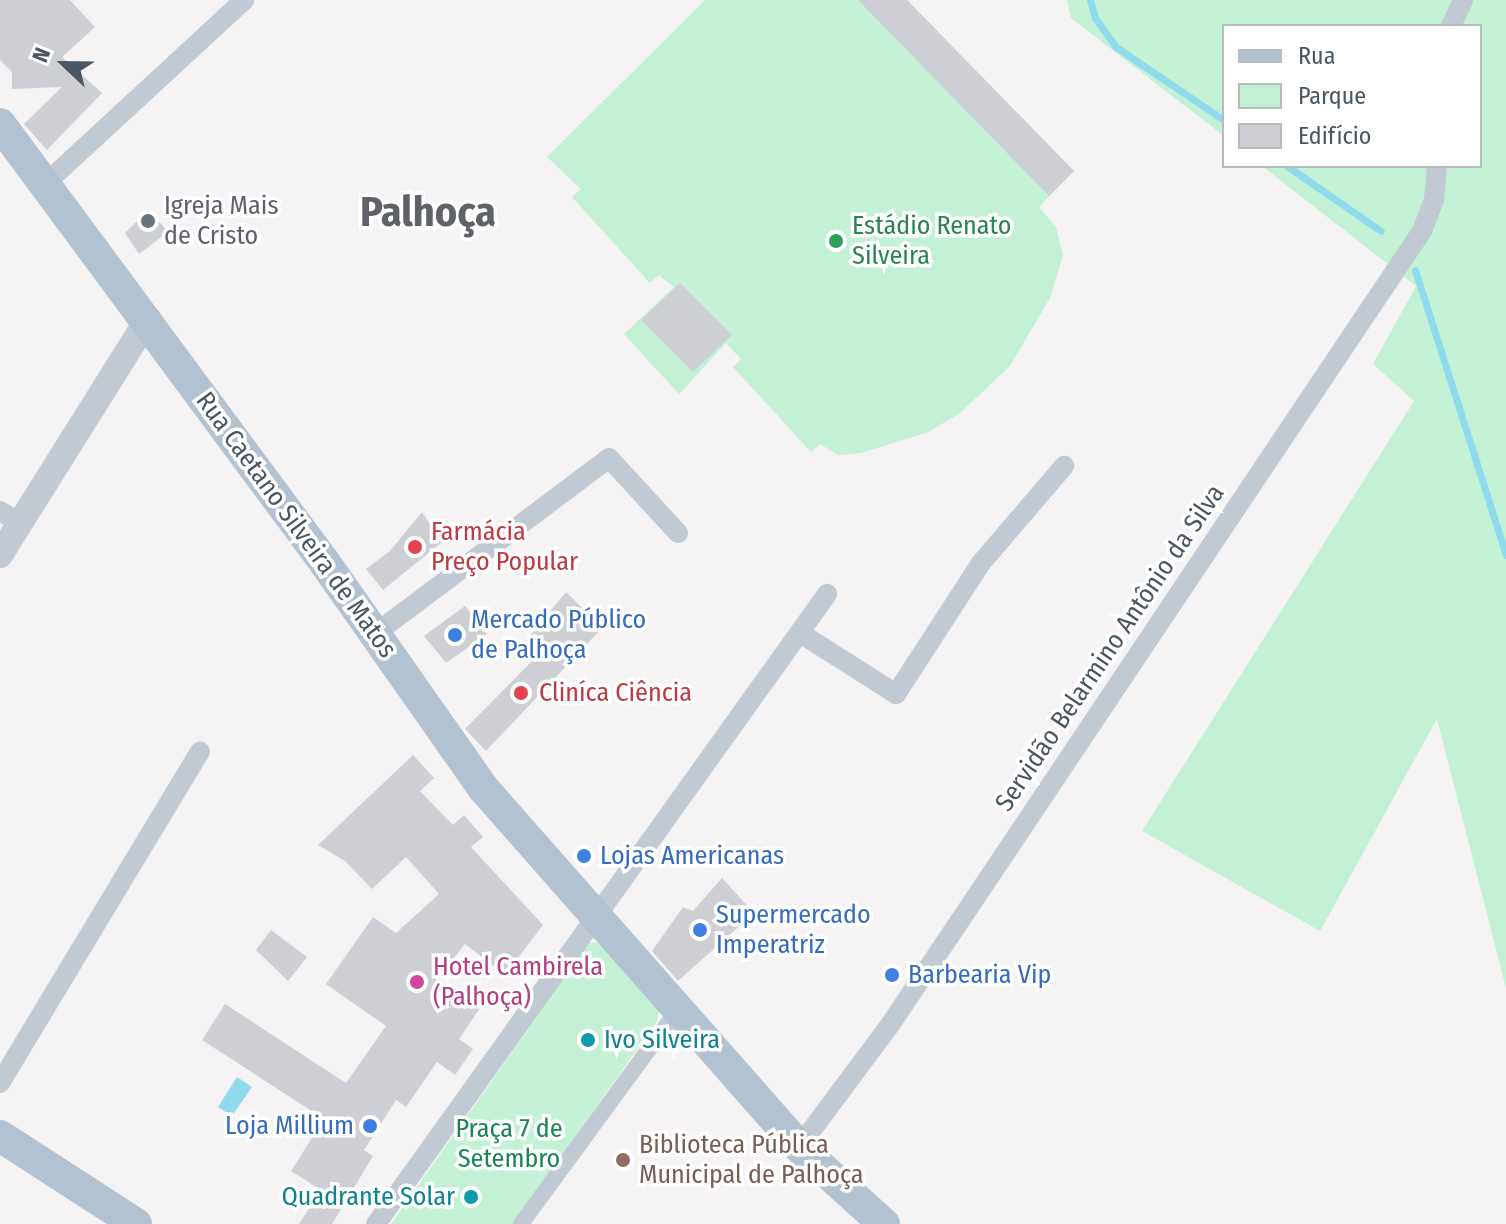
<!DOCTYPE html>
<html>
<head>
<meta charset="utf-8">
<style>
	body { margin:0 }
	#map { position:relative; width:1506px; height:1224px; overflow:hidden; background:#f5f3f3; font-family:"Fira Sans Condensed",sans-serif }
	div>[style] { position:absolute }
	.green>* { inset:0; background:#c3f1d5 }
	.water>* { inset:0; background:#90daee }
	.stream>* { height:7px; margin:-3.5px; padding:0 3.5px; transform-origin:3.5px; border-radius:3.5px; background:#90daee }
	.building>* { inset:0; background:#cdcfd5 }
	.pedestrian>* { height:16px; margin:-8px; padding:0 8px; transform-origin:8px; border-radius:8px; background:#c1cad2 }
	.minor>* { height:20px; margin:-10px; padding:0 10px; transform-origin:10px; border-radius:10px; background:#c1cad2 }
	.tertiary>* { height:26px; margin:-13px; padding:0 13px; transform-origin:13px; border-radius:13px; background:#c1cad2 }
	.primary>* { height:32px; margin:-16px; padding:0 16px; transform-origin:16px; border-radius:16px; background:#b3c2d1 }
	.dots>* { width:22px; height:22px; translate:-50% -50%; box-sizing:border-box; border:4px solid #fff; border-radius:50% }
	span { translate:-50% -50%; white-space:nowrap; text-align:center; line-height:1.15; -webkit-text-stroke:7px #fff; paint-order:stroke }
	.worship-label { font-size:26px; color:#5b616d }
	.left { translate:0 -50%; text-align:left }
	.leisure-label { font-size:26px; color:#27864d }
	.street-label { font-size:26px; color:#4a5661 }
	.health-label { font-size:26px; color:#be3a42 }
	.shop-label { font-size:26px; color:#366cbe }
	.right { translate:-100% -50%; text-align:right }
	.hotel-label { font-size:26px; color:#b23c85 }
	.culture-label { font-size:26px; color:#0d838f }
	.park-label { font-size:26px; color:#17864f }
	.education-label { font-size:26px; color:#785e54 }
	.town-label { font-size:42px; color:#5f6368; font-weight:700 }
	.legend { position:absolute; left:1222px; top:24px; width:260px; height:144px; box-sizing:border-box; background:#fff; border:2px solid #b7bbc0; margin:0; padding:10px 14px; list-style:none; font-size:24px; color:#4a5661 }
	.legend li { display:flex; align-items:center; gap:16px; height:40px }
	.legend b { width:40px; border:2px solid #b7bbc0 }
	.north { position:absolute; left:24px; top:24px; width:80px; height:80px; -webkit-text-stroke:6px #fff; paint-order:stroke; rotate:292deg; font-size:22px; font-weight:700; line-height:32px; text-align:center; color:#4a5661 }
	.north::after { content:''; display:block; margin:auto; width:28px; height:36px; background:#4a5661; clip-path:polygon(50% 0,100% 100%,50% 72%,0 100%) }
</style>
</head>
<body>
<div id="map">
	<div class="green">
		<div style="clip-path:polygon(705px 0,907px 0,1074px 171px,1039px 207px,1056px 227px,1063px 256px,1050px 298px,1010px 366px,959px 414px,928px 432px,861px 453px,838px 455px,820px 444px,811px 452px,733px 367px,741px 359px,726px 343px,679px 394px,624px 334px,674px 287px,659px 275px,650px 283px,572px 197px,581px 189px,547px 157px)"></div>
		<div style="clip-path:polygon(1067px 0,1506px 0,1506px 988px,1437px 719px,1320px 931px,1142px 831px,1414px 401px,1373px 364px,1416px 286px,1262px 166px,1480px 166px,1480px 26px,1224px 26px,1224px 136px,1071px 18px)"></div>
		<div style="clip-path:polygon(601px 942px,660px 1006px,657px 1021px,513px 1224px,391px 1224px,589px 943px)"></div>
	</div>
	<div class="water">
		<div style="clip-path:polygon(237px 1077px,252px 1087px,232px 1116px,218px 1107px)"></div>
	</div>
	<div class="stream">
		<div style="left:1090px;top:0;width:19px;rotate:74deg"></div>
		<div style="left:1095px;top:18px;width:36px;rotate:54deg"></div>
		<div style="left:1116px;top:47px;width:130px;rotate:34.1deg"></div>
		<div style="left:1287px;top:166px;width:114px;rotate:34.7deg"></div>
		<div style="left:1415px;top:270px;width:299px;rotate:72.3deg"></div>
	</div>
	<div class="building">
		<div style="clip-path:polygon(0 0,70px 0,95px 27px,62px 57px,102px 93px,47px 150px,24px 124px,62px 87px,12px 89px,12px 72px,0 60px)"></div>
		<div style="clip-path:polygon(858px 0,907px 0,1074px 171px,1049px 196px)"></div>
		<div style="clip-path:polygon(149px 209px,168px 232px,139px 254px,125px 233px)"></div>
		<div style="clip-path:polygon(680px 283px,732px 335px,693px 372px,641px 320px)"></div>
		<div style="clip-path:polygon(422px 512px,442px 542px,383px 590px,366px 569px,390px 551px)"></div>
		<div style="clip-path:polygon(566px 592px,602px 628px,486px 751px,465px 729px,537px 656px,524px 643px)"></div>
		<div style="clip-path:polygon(465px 606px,487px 634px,446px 663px,424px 636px)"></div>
		<div style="clip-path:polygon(413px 755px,434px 778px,420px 791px,453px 825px,464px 815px,483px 837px,471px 847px,543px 925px,505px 975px,465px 944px,438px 978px,480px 1008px,459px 1039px,473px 1049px,455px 1075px,437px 1062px,406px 1107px,396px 1100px,364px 1150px,373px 1156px,332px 1224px,299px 1224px,321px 1190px,291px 1171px,324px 1119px,202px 1040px,225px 1004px,346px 1083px,386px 1026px,326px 984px,373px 917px,396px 933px,439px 894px,406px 857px,372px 889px,345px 861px,318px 845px)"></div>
		<div style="clip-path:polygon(722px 878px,754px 913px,678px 981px,652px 951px,683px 907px,693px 911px)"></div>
		<div style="clip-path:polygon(271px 930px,307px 957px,288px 981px,256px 950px)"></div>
	</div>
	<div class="pedestrian">
		<div style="left:521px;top:1224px;width:263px;rotate:-53.8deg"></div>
	</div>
	<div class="minor">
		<div style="left:1451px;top:26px;width:29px;rotate:-65deg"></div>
		<div style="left:46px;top:183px;width:270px;rotate:-42.7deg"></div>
		<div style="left:0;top:511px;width:23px;rotate:31deg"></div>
		<div style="left:376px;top:633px;width:291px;rotate:-36.9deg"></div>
		<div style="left:609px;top:458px;width:102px;rotate:47.4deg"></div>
		<div style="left:800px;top:633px;width:114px;rotate:32.4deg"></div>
		<div style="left:896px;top:694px;width:156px;rotate:-57deg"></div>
		<div style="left:981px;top:563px;width:128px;rotate:-49.4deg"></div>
		<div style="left:0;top:1083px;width:387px;rotate:-58.9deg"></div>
		<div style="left:799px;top:1147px;width:152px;rotate:-53.3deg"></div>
		<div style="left:890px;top:1025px;width:956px;rotate:-56.18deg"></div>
		<div style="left:1422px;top:231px;width:33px;rotate:-69deg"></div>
		<div style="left:1434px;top:200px;width:34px;rotate:-85deg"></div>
		<div style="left:376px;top:1224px;width:775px;rotate:-54.4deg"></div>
	</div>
	<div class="tertiary">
		<div style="left:0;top:555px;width:279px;rotate:-57.9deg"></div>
	</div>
	<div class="primary">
		<div style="left:0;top:124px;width:546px;rotate:53.49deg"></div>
		<div style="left:325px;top:563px;width:275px;rotate:54.9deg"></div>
		<div style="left:483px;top:788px;width:478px;rotate:48.6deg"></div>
		<div style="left:799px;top:1147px;width:115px;rotate:42.2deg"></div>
		<div style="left:0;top:1136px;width:162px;rotate:32.9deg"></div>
	</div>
	<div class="dots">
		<div style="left:148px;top:221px;background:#6b7280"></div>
		<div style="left:836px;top:241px;background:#2e9e5b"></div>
		<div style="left:415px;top:547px;background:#e0444e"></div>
		<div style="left:455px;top:635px;background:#3f7fe0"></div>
		<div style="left:521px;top:693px;background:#e0444e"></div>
		<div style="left:584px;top:856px;background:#3f7fe0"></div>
		<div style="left:700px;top:930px;background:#3f7fe0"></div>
		<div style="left:892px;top:975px;background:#3f7fe0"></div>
		<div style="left:417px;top:982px;background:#d1479c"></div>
		<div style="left:588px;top:1040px;background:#0f9aa8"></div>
		<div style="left:370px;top:1126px;background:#3f7fe0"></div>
		<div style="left:623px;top:1160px;background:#8d6e63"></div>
		<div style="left:471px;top:1197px;background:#0f9aa8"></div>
	</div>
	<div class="worship-label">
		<span class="left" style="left:164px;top:221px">Igreja Mais<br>de Cristo</span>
	</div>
	<div class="leisure-label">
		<span class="left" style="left:852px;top:241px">Estádio Renato<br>Silveira</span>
	</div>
	<div class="street-label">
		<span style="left:296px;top:525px;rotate:54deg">Rua Caetano Silveira de Matos</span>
		<span style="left:1110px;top:648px;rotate:-56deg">Servidão Belarmino Antônio da Silva</span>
	</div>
	<div class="health-label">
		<span class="left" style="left:431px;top:547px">Farmácia<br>Preço Popular</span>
		<span class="left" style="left:539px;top:693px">Cliníca Ciência</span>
	</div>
	<div class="shop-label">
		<span class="left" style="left:471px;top:635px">Mercado Público<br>de Palhoça</span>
		<span class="left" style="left:600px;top:856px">Lojas Americanas</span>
		<span class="left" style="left:716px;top:930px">Supermercado<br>Imperatriz</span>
		<span class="left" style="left:908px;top:975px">Barbearia Vip</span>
		<span class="right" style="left:354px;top:1126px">Loja Millium</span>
	</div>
	<div class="hotel-label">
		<span class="left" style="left:433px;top:982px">Hotel Cambirela<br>(Palhoça)</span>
	</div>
	<div class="culture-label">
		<span class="left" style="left:604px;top:1040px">Ivo Silveira</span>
		<span class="right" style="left:455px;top:1197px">Quadrante Solar</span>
	</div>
	<div class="park-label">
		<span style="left:509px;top:1144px">Praça 7 de<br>Setembro</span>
	</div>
	<div class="education-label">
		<span class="left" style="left:639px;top:1160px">Biblioteca Pública<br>Municipal de Palhoça</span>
	</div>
	<div class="town-label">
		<span style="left:428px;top:212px">Palhoça</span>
	</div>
	<ul class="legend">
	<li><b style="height:10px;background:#b3c2d1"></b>Rua</li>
	<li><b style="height:22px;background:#c3f1d5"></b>Parque</li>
	<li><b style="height:22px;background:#cdcfd5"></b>Edifício</li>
	</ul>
	<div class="north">N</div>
</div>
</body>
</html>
